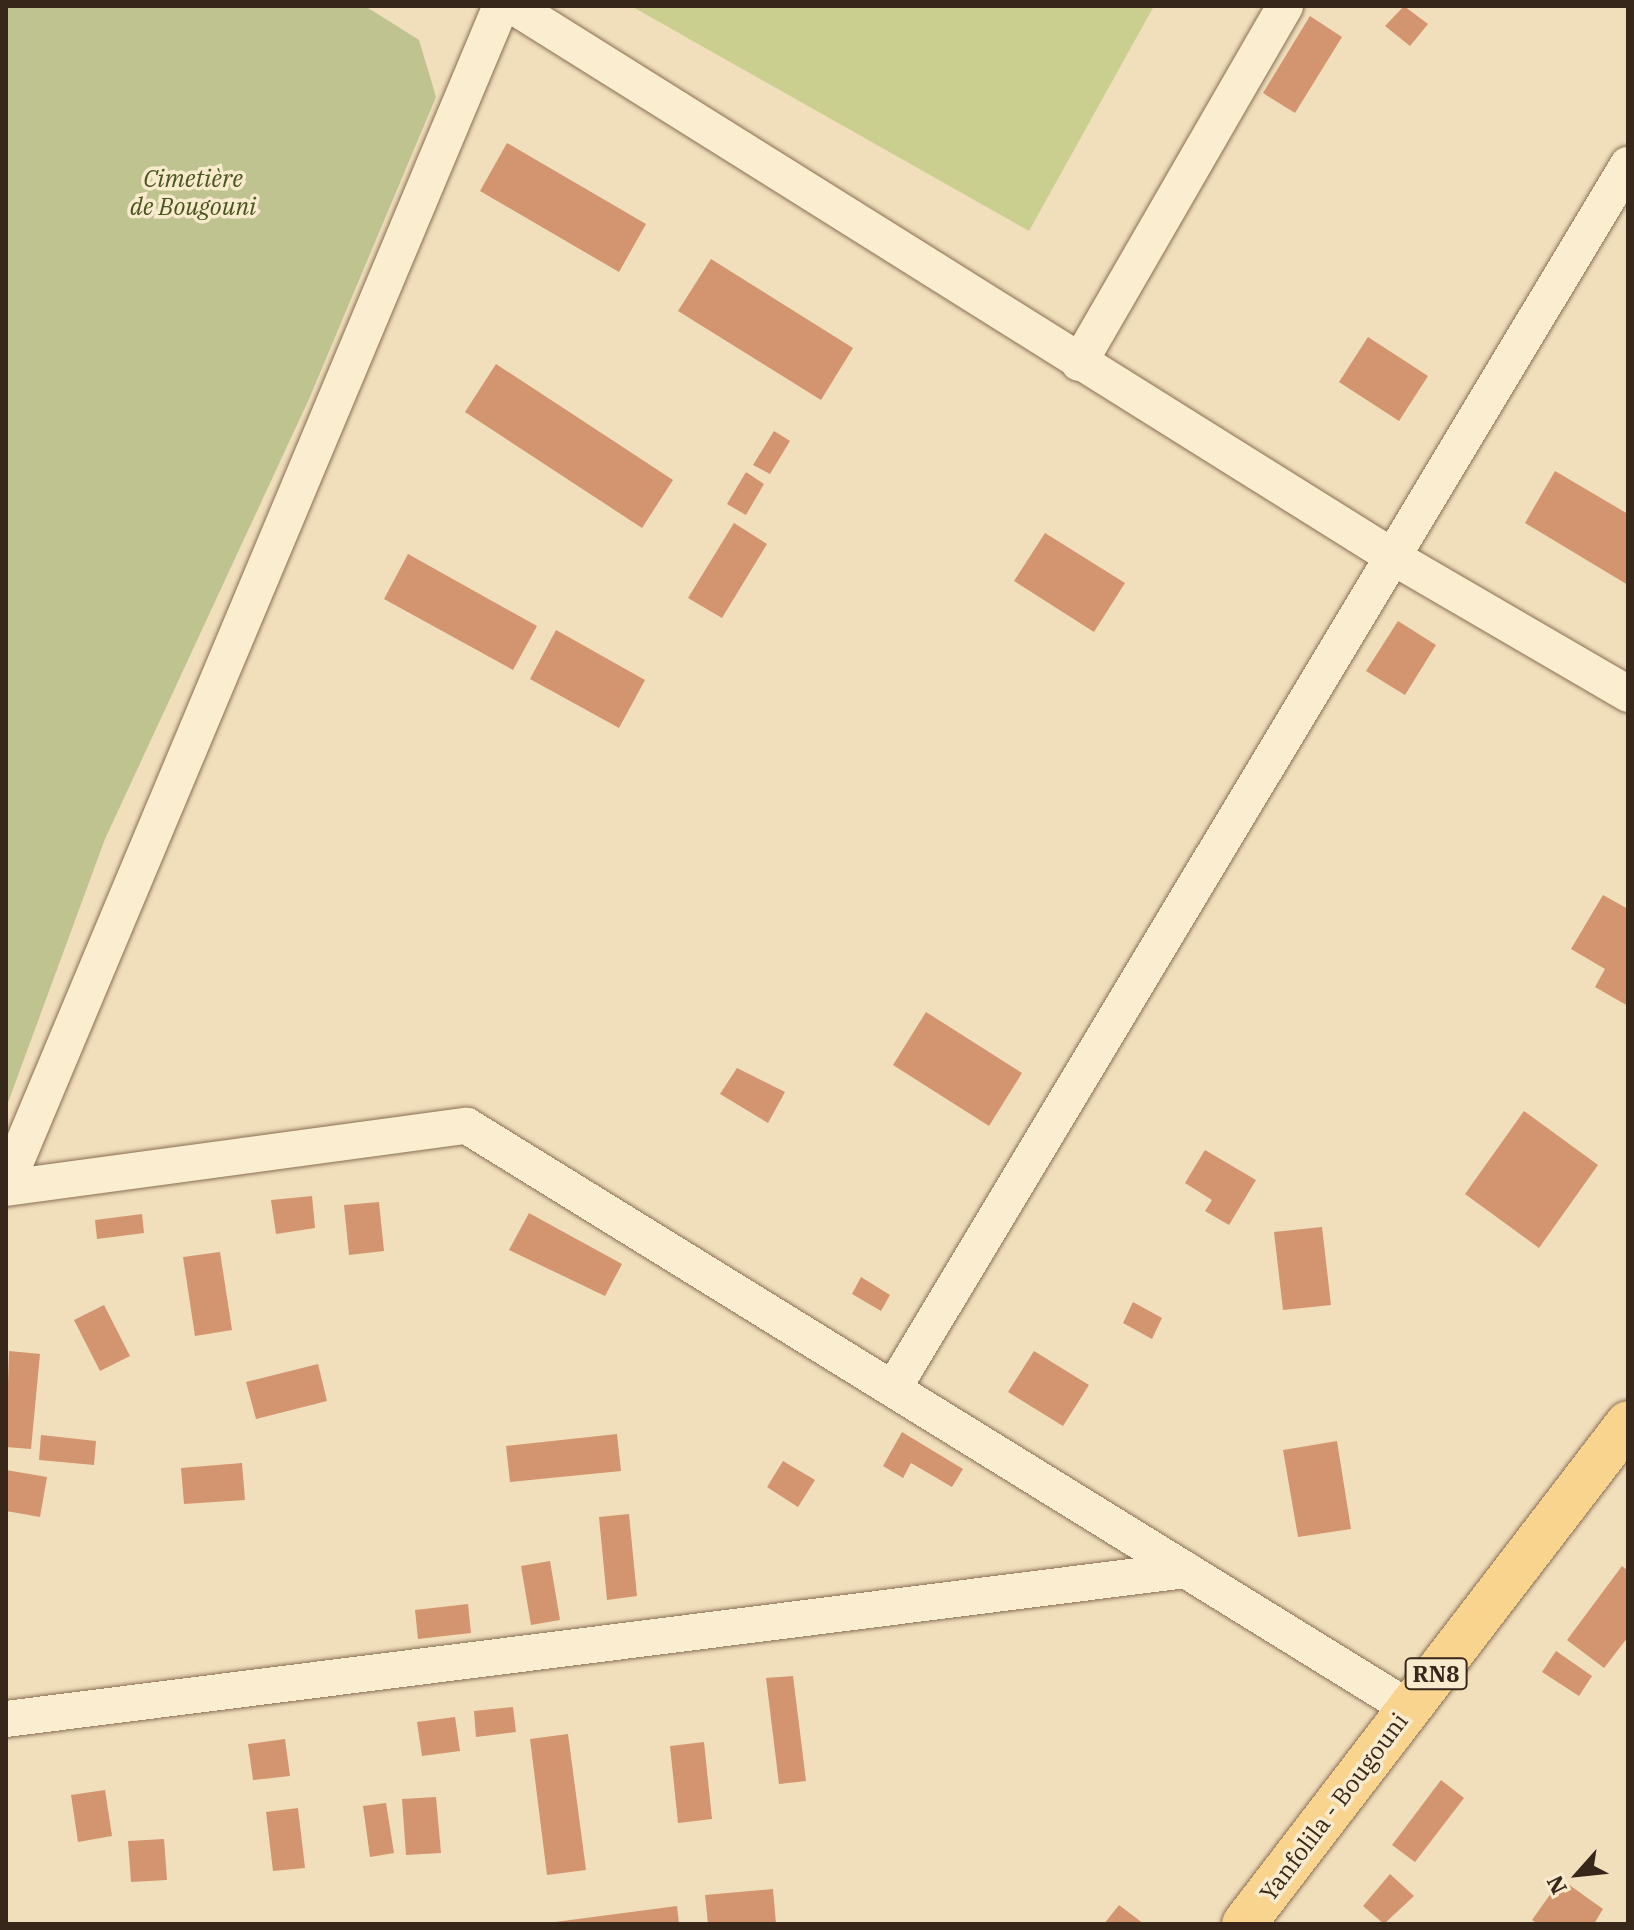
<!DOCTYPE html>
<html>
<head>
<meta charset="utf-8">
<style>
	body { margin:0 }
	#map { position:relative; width:1634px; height:1930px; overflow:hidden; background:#f1dfbc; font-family:"IBM Plex Serif",serif }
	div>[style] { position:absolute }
	.green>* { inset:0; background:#cacf8f }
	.cemetery>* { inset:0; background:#bec390 }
	.building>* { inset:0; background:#d2956f }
	.roads { filter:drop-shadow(0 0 2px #896f54) drop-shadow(0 0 2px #896f54) }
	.minor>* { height:36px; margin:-18px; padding:0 18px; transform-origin:18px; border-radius:18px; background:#fbedcf }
	.major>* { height:44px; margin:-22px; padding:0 22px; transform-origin:22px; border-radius:22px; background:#f8d48f }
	span { translate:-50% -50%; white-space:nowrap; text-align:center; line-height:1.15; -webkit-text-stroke:7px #f8eacc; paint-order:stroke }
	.shield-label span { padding:2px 6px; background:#f8eacc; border:2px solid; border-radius:6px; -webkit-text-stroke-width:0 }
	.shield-label { font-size:22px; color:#37271a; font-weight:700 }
	.park-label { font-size:24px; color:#49551f; font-style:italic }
	.street-label { font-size:24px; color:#37271a }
	.frame { position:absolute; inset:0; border:8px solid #37271a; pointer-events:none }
	.north { position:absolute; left:1538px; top:1834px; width:80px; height:80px; -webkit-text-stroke:6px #f8eacc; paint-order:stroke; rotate:243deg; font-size:22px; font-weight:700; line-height:32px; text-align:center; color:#37271a }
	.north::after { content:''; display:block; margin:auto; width:28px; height:36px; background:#37271a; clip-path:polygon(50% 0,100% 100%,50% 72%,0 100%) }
</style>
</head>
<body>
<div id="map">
	<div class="green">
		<div style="clip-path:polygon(631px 6px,1154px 6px,1029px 231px)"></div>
	</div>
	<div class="cemetery">
		<div style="clip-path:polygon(6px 6px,365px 6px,419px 40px,436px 97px,309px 399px,105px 839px,6px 1108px)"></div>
	</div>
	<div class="building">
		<div style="clip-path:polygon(1404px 6px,1428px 24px,1410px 46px,1385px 26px)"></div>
		<div style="clip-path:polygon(1310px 16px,1342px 37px,1295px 113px,1263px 93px)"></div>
		<div style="clip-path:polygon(507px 143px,646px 224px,619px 272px,480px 191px)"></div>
		<div style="clip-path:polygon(711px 259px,853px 348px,821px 400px,678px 311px)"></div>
		<div style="clip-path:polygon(1368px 337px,1428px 376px,1399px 421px,1339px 382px)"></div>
		<div style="clip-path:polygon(496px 364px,673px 480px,642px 528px,465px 412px)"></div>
		<div style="clip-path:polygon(774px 431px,790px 441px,770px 474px,753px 465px)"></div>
		<div style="clip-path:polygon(1555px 471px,1628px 514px,1628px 585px,1525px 523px)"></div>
		<div style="clip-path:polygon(746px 472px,764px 484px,746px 515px,727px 504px)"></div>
		<div style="clip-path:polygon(734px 523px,767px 544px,722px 618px,688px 598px)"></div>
		<div style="clip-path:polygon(1045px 533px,1125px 583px,1094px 632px,1014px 581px)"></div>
		<div style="clip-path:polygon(408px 554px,537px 626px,513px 670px,384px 599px)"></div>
		<div style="clip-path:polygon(1398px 621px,1436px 645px,1405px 695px,1366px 671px)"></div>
		<div style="clip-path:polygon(556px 630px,645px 680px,619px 728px,530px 679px)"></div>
		<div style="clip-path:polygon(1603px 895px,1628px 909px,1628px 1006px,1595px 987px,1605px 969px,1571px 949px)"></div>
		<div style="clip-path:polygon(926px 1012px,1022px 1073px,989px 1126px,893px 1065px)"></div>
		<div style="clip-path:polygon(737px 1068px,785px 1092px,768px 1123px,720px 1094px)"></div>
		<div style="clip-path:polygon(1524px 1111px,1598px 1165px,1539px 1248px,1465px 1194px)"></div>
		<div style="clip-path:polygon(1205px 1150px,1256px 1180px,1229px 1225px,1205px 1211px,1212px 1200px,1185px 1183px)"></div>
		<div style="clip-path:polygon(312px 1196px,315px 1228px,276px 1234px,271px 1200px)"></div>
		<div style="clip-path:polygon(379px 1202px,384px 1251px,349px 1255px,344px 1205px)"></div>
		<div style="clip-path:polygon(529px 1213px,622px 1264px,605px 1296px,509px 1250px)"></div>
		<div style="clip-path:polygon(142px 1214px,144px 1233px,97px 1239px,95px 1220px)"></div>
		<div style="clip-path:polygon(1322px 1227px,1331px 1305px,1283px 1310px,1274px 1232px)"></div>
		<div style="clip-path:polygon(220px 1252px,232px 1330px,195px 1336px,183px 1257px)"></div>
		<div style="clip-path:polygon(861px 1277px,890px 1295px,881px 1311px,852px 1294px)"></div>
		<div style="clip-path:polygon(1133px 1302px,1162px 1318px,1152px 1339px,1123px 1323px)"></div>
		<div style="clip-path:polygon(104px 1305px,130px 1356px,100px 1371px,74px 1320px)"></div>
		<div style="clip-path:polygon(9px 1351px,40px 1354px,31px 1449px,6px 1447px)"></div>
		<div style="clip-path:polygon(1034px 1351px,1089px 1385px,1063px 1426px,1008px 1392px)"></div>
		<div style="clip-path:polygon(318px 1364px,327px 1401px,256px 1419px,246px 1382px)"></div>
		<div style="clip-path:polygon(902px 1432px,963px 1469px,952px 1487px,911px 1463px,903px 1478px,883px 1466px)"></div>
		<div style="clip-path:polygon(617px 1434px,621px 1471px,510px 1482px,506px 1446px)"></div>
		<div style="clip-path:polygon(41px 1435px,96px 1441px,94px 1465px,39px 1460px)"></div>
		<div style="clip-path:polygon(1337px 1441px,1351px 1529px,1298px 1537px,1283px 1450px)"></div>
		<div style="clip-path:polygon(783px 1461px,815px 1480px,798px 1507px,767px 1487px)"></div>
		<div style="clip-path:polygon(242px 1463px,245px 1500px,184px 1504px,181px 1468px)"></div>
		<div style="clip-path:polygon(6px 1470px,47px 1477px,40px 1517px,6px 1511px)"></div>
		<div style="clip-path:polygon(629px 1514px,637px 1596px,607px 1600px,599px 1517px)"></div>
		<div style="clip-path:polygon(550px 1561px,560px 1620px,531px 1625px,521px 1566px)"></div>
		<div style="clip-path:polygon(1622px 1566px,1628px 1571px,1628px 1637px,1604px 1668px,1567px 1640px)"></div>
		<div style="clip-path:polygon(468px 1604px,471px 1633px,418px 1639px,415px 1610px)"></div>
		<div style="clip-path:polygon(1556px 1651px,1592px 1676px,1579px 1696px,1542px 1672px)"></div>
		<div style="clip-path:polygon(793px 1676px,806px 1781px,779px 1784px,766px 1678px)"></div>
		<div style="clip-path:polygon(513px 1707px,516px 1732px,476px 1737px,474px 1711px)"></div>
		<div style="clip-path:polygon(455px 1717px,460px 1751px,422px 1756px,417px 1722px)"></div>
		<div style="clip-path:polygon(568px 1734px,586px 1870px,547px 1875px,530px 1739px)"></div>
		<div style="clip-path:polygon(285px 1739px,290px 1776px,253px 1780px,248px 1744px)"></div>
		<div style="clip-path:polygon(704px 1742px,712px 1819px,678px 1823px,670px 1746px)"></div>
		<div style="clip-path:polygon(1441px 1780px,1464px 1798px,1415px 1862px,1392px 1845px)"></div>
		<div style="clip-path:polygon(105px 1790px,112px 1836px,78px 1842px,71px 1795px)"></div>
		<div style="clip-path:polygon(436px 1797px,441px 1853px,406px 1855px,402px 1799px)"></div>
		<div style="clip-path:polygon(386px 1803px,394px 1853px,370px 1857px,363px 1806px)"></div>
		<div style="clip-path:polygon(298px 1808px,305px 1868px,273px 1871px,266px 1812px)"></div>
		<div style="clip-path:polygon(164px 1839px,167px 1880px,131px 1882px,128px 1841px)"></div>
		<div style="clip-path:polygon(1390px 1874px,1414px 1896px,1384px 1924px,1363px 1906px)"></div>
		<div style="clip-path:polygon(1561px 1879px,1603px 1909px,1594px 1924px,1538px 1924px,1532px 1920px)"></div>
		<div style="clip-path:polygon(773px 1889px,776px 1924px,708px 1924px,705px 1895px)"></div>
		<div style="clip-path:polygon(1119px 1905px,1144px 1924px,1104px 1924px)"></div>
		<div style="clip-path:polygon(677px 1906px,679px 1924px,555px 1924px,555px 1922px)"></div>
	</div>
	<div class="roads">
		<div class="minor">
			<div style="left:513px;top:6px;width:1038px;rotate:32.05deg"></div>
			<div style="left:1393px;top:557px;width:272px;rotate:30.2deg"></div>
			<div style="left:1079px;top:363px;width:412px;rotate:-60deg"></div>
			<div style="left:6px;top:1185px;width:1279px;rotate:-67.23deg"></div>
			<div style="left:6px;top:1188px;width:465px;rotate:-7.7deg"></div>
			<div style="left:467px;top:1126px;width:1107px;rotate:31.71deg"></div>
			<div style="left:893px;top:1389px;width:1428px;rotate:-59.02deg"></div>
			<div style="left:6px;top:1719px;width:1189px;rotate:-7.2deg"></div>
		</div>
		<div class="major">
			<div style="left:1244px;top:1924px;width:631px;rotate:-52.53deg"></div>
		</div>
	</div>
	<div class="shield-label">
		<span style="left:1436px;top:1674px">RN8</span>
	</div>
	<div class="park-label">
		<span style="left:193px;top:193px">Cimetière<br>de Bougouni</span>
	</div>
	<div class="street-label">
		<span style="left:1334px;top:1807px;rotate:-53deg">Yanfolila - Bougouni</span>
	</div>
	<div class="frame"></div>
	<div class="north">N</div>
</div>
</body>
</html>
